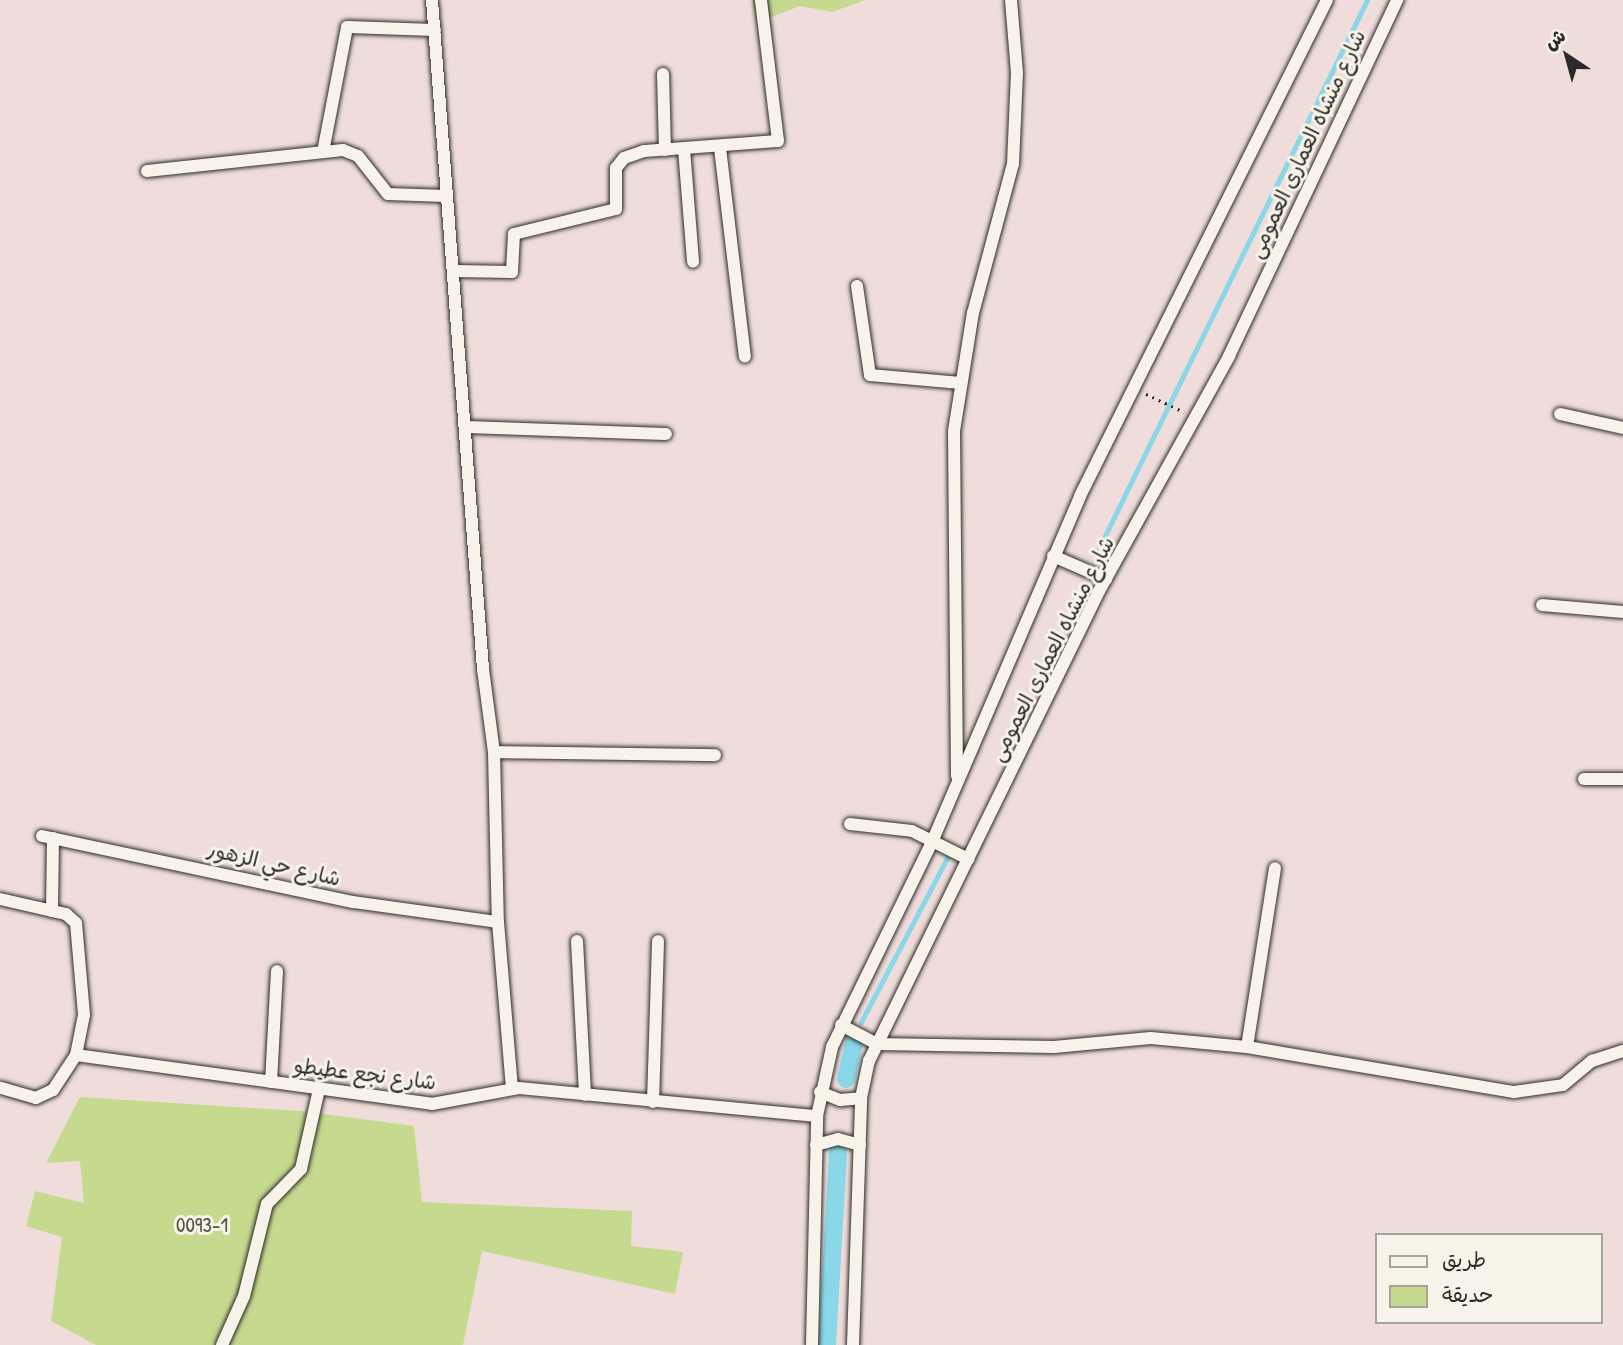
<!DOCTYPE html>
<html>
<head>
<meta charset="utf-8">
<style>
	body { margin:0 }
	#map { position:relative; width:1623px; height:1345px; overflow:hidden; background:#f0dddb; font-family:"Patrick Hand","Playpen Sans Arabic",sans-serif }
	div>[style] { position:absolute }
	.green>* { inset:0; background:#c6da8f }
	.stream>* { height:5px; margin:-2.5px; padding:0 2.5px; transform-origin:2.5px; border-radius:2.5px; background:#89d7e7 }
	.canal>* { height:18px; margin:-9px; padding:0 9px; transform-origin:9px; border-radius:9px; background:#89d7e7 }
	.path>* { height:2.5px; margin-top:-1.25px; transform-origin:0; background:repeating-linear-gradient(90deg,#2b2b2b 0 2px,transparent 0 7px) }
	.roads { filter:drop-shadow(0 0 2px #2b2b2b) drop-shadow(0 0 2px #2b2b2b) }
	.minor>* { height:12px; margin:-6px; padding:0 6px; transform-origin:6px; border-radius:6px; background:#f7f3e8 }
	span { translate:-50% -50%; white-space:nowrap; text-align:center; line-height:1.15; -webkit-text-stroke:6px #f7f3e8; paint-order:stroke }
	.street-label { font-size:21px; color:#2b2b2b }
	.park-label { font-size:21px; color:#525744 }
	.legend { position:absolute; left:1375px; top:1233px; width:228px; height:91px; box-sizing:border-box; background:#f7f3e8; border:2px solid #a5a39c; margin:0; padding:9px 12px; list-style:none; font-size:21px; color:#2b2b2b }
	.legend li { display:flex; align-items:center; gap:14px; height:35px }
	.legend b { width:35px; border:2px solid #a5a39c }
	.north { position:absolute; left:1532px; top:21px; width:70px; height:70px; -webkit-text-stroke:5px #f7f3e8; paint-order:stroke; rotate:324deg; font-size:19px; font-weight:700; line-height:28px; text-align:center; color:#2b2b2b }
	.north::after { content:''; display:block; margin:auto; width:24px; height:32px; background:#2b2b2b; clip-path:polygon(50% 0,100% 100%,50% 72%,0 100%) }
</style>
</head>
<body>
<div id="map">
	<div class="green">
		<div style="clip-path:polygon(752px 0,865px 0,832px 12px,800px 6px,756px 23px)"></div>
		<div style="clip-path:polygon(80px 1097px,301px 1111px,414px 1126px,422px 1202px,632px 1211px,631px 1246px,683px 1252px,675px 1294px,482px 1251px,463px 1345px,96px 1345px,51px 1321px,62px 1237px,26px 1226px,35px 1191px,84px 1203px,80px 1161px,46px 1163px)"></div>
	</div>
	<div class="stream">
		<div style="left:1096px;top:554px;width:617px;rotate:-63.93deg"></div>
		<div style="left:861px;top:1022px;width:187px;rotate:-62.3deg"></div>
	</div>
	<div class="canal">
		<div style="left:846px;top:1079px;width:41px;rotate:-77.3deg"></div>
		<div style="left:827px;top:1345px;width:192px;rotate:-86.7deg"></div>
	</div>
	<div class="path">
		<div style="left:1146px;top:394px;width:42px;rotate:25.3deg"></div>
	</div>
	<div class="roads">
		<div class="minor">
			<div style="left:432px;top:0;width:671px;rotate:85.64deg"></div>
			<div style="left:483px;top:669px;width:84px;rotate:82.5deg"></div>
			<div style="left:494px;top:752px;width:170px;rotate:88.7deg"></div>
			<div style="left:498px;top:922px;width:167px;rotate:85.2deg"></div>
			<div style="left:663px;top:74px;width:76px;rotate:88.5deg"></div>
			<div style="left:720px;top:148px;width:210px;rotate:83.2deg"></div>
			<div style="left:684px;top:149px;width:113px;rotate:85.4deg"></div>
			<div style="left:323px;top:152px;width:127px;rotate:-79.1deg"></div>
			<div style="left:347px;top:27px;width:88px;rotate:2deg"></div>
			<div style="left:147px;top:171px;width:197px;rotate:-6.1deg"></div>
			<div style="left:343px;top:150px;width:16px;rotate:22deg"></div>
			<div style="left:358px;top:156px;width:48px;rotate:51.7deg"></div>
			<div style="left:388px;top:194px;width:58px;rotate:2deg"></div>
			<div style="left:455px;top:271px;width:57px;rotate:1deg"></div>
			<div style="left:512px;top:272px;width:38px;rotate:-87deg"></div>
			<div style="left:514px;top:234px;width:105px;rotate:-13.8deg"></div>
			<div style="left:616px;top:209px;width:41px;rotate:-90deg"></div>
			<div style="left:616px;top:168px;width:13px;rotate:-51deg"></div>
			<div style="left:624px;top:158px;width:21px;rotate:-19deg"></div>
			<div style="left:644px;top:151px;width:134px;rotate:-4.3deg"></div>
			<div style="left:778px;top:141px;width:142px;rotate:-96.9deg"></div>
			<div style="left:857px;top:286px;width:90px;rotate:81.7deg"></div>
			<div style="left:870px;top:375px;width:91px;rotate:5deg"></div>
			<div style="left:1560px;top:414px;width:65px;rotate:12.5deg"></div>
			<div style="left:466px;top:427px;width:200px;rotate:2deg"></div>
			<div style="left:1053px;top:556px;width:58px;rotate:23.5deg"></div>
			<div style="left:1542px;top:605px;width:81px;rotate:4.9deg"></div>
			<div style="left:494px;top:752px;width:221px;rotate:0.8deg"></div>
			<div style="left:957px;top:776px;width:345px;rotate:-90.5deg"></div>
			<div style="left:954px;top:431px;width:120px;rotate:-80.9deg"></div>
			<div style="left:973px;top:313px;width:154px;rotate:-75deg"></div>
			<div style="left:1013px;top:164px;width:91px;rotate:-87.5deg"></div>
			<div style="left:1017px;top:73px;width:73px;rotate:-94.7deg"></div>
			<div style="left:1584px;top:779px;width:39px"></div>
			<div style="left:850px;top:824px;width:62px;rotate:6.4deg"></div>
			<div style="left:912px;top:831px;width:63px;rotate:26.6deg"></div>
			<div style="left:42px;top:836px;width:318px;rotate:12deg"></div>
			<div style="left:353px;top:902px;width:146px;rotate:7.9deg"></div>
			<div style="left:0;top:899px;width:68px;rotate:12.8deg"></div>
			<div style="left:66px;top:914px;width:13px;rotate:42deg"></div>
			<div style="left:76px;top:923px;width:92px;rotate:85deg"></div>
			<div style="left:84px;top:1015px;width:41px;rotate:101.3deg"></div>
			<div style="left:76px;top:1055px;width:42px;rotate:123.3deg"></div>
			<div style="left:53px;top:1090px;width:19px;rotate:155deg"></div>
			<div style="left:36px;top:1098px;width:37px;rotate:-164deg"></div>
			<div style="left:52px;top:911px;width:73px;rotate:-89.2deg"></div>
			<div style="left:577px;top:941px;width:154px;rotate:87deg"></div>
			<div style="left:841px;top:1025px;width:41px;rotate:27.8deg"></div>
			<div style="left:877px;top:1044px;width:177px;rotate:1deg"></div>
			<div style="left:1054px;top:1047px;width:97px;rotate:-5.3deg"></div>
			<div style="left:1151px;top:1038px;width:96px;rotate:5.4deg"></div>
			<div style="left:1247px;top:1047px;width:271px;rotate:9.6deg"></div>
			<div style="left:1514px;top:1092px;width:49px;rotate:-8.1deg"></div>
			<div style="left:1563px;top:1085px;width:38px;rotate:-40deg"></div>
			<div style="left:1592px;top:1061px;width:33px;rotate:-18deg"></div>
			<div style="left:1247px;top:1047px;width:181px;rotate:-81.1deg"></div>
			<div style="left:76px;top:1055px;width:359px;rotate:7.8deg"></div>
			<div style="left:432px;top:1104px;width:88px;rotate:-10.4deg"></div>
			<div style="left:519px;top:1088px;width:299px;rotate:5.4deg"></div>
			<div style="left:271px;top:1082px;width:111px;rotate:-86.9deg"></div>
			<div style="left:820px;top:1092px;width:22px;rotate:22deg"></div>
			<div style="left:840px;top:1100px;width:21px;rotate:-5deg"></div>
			<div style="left:653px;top:1102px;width:161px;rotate:-88.2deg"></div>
			<div style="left:816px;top:1145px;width:23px;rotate:-15deg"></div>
			<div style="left:838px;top:1139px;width:23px;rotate:15deg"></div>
			<div style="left:222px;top:1345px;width:54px;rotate:-65.8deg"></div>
			<div style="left:244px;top:1296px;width:95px;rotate:-76deg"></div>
			<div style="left:267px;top:1204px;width:49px;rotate:-45.8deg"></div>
			<div style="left:301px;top:1169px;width:82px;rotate:-77.3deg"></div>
			<div style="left:812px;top:1345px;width:229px;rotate:-88.7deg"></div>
			<div style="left:817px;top:1116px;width:71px;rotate:-77.7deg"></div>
			<div style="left:832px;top:1047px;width:228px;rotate:-64deg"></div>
			<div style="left:932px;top:842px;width:376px;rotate:-66.8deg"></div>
			<div style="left:1080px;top:496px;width:554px;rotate:-63.53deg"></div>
			<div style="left:853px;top:1345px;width:247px;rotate:-88.1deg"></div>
			<div style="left:861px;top:1098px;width:38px;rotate:-78deg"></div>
			<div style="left:869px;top:1061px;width:523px;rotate:-63.92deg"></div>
			<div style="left:1099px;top:591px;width:269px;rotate:-61deg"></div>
			<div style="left:1229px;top:356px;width:394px;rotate:-64.7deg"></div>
		</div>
	</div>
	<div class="street-label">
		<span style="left:1307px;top:144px;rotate:-65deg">شارع منشاه العمارى العمومى</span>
		<span style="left:1052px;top:649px;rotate:-63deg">شارع منشاه العمارى العمومى</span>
		<span style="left:274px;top:864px;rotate:13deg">شارع حي الزهور</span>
		<span style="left:365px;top:1074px;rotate:7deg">شارع نجع عطيطو</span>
	</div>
	<div class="park-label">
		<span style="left:202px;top:1225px">0093-1</span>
	</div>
	<ul class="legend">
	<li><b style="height:9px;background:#f7f3e8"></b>طريق</li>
	<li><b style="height:19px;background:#c6da8f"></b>حديقة</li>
	</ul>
	<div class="north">ش</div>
</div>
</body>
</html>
